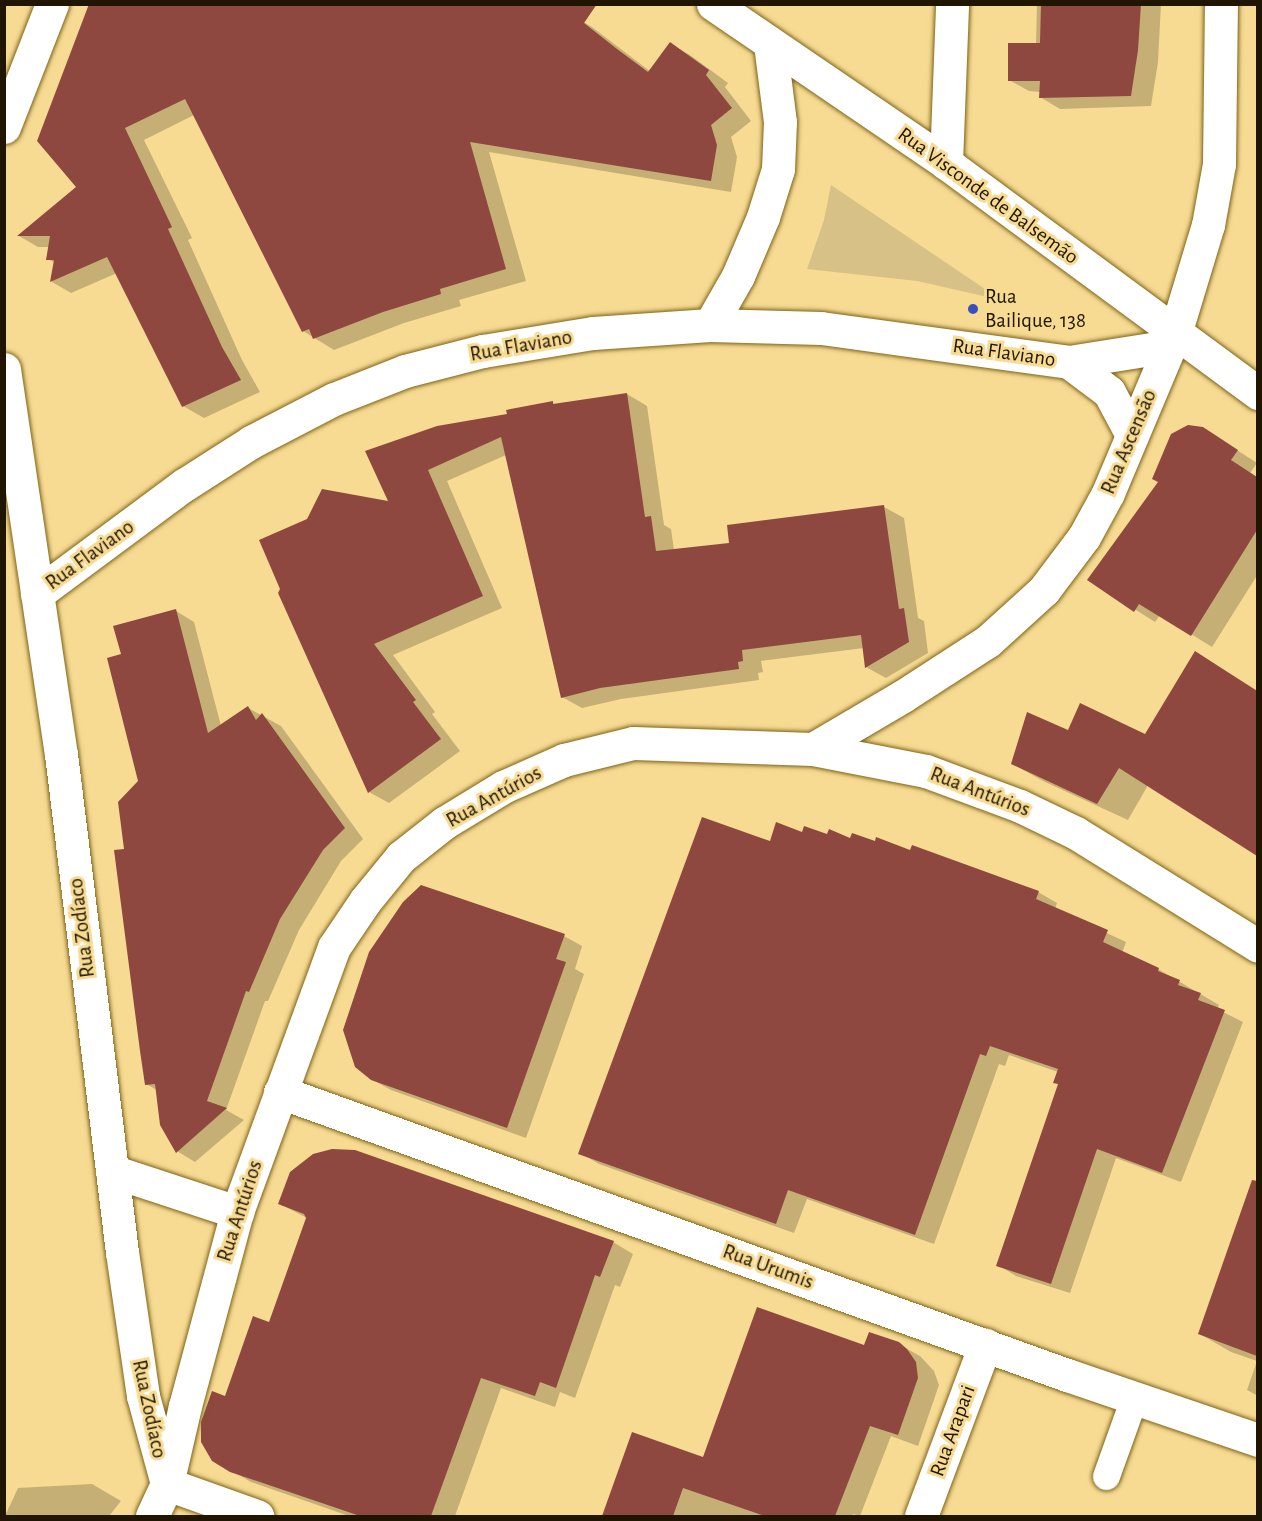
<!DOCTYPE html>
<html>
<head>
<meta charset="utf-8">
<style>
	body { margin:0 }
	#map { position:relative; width:1262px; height:1521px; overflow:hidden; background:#f7db93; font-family:"Alegreya Sans",sans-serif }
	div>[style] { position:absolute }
	.green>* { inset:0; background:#d8c186 }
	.shadow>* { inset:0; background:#0003 }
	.building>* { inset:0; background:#8e483f }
	.roads { filter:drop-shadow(0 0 2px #7e6417) drop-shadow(0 0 2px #7e6417) }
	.lane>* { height:27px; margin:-13.5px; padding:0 13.5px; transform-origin:13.5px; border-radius:13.5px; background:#fff }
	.street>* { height:33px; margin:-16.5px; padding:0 16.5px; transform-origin:16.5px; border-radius:16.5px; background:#fff }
	.dots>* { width:16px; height:16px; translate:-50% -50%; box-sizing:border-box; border:3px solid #f7db93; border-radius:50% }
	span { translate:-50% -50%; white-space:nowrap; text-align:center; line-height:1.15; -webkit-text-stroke:6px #f7db93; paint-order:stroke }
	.street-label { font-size:21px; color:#1f1500 }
	.poi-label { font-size:21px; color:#1f1500 }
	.left { translate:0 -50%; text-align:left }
	.frame { position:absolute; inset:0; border:6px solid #1f1500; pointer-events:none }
</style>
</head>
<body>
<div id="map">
	<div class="green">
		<div style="clip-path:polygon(831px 185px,985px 289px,1001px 300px,917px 281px,807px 269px,824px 220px)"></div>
	</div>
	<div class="shadow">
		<div style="clip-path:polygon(1037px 4px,1161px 4px,1158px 62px,1151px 106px,1060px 109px,1040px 97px,1041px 92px,1029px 91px,1009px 80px,1036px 44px)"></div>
		<div style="clip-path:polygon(89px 10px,572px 15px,592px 27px,651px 72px,670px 44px,690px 55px,728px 83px,725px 87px,751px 121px,731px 137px,737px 157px,731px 192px,489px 152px,526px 281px,459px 300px,461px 306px,404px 323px,334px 350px,303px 331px,194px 115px,144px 140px,192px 238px,188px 240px,242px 360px,260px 392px,204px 418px,183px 406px,117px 273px,71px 293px,52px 282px,55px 263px,48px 259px,50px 247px,38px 247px,19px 236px,78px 188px)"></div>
		<div style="clip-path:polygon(627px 394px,647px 406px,664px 525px,671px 529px,674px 550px,730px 544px,884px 507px,904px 518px,918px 618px,924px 621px,928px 653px,886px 678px,866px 667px,864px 648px,761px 661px,763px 672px,758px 673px,759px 680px,621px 699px,582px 708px,562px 697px,506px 455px,447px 481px,502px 608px,393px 655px,435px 712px,432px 714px,460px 751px,389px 803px,369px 792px,280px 593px,390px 503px,367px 452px,553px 403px,556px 405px)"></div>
		<div style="clip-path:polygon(1203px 428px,1257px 463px,1250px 473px,1258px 478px,1258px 574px,1212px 647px,1160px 615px,1155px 622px,1089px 580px)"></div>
		<div style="clip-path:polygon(176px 611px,194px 622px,221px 726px,248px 708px,281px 726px,363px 839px,341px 861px,299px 930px,268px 1001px,265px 1001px,226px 1110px,244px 1120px,195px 1162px,177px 1151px,157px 1090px,146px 1084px,126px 850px,140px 782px,122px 655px)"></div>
		<div style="clip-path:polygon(1196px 653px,1258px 691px,1258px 855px,1148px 785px,1128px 820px,1043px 781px,1013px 764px,1068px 732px,1146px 735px)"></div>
		<div style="clip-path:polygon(803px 834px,851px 839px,1038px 892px,1057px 903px,1055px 909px,1126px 942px,1122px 953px,1158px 969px,1219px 1005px,1217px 1009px,1243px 1022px,1181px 1182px,1116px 1158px,1070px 1293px,1016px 1276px,998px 1265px,1059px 1084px,1058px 1072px,1009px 1055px,1005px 1066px,999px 1064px,934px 1244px,807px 1199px,794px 1233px,599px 1164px,580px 1153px,771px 843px)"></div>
		<div style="clip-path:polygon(564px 936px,582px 946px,575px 969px,584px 974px,526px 1138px,391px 1090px,371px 1079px)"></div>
		<div style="clip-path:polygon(280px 1204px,613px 1242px,633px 1254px,620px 1287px,615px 1285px,575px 1398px,560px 1392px,555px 1407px,501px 1388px,455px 1516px,349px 1516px,251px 1482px,230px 1470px,226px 1398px,270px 1323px,307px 1218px)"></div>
		<div style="clip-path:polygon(1236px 1229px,1258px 1236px,1258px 1396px,1247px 1390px,1257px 1361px,1231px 1352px,1200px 1334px)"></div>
		<div style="clip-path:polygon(898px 1344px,920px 1356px,934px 1371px,939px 1385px,918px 1446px,891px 1436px,860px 1516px,853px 1514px,852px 1516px,604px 1516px,633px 1434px,703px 1459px,865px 1347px)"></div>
		<div style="clip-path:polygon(92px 1484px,121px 1501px,109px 1516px,5px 1516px,18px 1488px)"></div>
	</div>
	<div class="building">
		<div style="clip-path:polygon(89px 4px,597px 4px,584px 23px,617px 49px,648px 72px,670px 42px,709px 70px,706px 75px,732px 108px,711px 125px,717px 145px,711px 181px,470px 142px,506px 269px,440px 289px,441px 294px,383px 312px,313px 339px,309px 329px,302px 332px,185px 99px,125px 128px,172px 227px,168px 229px,222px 347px,241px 380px,182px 407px,107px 257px,50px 282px,54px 260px,46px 260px,50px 236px,17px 236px,76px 187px,37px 141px)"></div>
		<div style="clip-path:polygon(1041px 4px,1141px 4px,1138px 50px,1131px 96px,1039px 98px,1040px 81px,1008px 81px,1008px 43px,1040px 43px)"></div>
		<div style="clip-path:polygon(627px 393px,645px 517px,651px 516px,656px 551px,729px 543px,727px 525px,884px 505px,899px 609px,904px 608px,909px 642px,865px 668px,861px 635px,742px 650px,743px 661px,738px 662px,739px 669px,600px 688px,561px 698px,501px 437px,428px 470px,483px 596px,374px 644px,416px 700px,413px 702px,441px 739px,368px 793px,278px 593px,280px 589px,259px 540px,307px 519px,322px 489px,388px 501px,365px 451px,437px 426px,507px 414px,506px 410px,553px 401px,553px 404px)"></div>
		<div style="clip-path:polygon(1188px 425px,1203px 427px,1238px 450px,1231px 460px,1257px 477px,1257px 530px,1191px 636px,1139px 604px,1134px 612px,1087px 580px,1158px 482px,1152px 479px,1171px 434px)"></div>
		<div style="clip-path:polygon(176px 609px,208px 733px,248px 706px,256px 720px,262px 713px,345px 828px,323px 850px,280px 919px,249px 992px,246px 991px,207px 1101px,227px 1108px,176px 1153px,160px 1125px,155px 1084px,145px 1085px,140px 1051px,114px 850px,124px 849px,118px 802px,138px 781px,107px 658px,121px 654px,113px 626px)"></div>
		<div style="clip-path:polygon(1195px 651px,1257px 691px,1257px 856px,1119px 768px,1097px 804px,1011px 764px,1027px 712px,1068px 730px,1080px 703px,1145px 734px)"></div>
		<div style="clip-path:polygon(702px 817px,770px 841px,776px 822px,802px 832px,804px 826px,827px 834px,829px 829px,850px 838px,852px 833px,875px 841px,876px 837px,910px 850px,912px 845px,1039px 891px,1036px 899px,1108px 930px,1103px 942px,1159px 968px,1158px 971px,1180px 980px,1178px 985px,1201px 993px,1198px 1000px,1225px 1010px,1162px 1173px,1097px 1149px,1051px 1284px,996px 1266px,1058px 1084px,1053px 1083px,1058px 1069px,990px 1046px,986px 1056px,980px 1054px,915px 1235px,788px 1190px,776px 1224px,578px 1154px)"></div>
		<div style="clip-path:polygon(421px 885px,565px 934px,556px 959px,566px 962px,507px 1128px,371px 1080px,355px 1067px,343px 1030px,369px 952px,403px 902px)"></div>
		<div style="clip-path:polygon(332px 1149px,355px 1150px,614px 1241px,600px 1277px,595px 1275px,556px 1388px,540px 1382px,535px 1396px,481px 1378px,431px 1516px,360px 1516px,230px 1472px,212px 1461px,201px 1442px,201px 1422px,212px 1391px,225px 1396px,253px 1316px,269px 1322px,306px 1218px,304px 1214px,278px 1204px,290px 1172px,313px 1154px)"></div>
		<div style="clip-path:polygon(1252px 1180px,1257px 1181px,1257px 1356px,1198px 1334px)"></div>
		<div style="clip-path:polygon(757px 1307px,864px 1345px,869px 1332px,899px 1342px,907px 1349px,916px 1362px,918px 1378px,898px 1435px,870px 1426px,835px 1516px,765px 1516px,683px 1488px,673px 1516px,602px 1516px,632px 1432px,703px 1457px)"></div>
	</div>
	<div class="roads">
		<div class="lane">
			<div style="left:1106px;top:1476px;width:83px;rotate:-70.3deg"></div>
		</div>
		<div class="street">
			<div style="left:713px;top:4px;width:282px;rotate:34.3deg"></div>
			<div style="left:946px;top:163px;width:388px;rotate:36.4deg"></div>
			<div style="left:4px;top:127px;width:132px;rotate:-68.7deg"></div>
			<div style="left:946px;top:163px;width:159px;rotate:-87.8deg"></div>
			<div style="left:710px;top:325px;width:56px;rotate:-60.3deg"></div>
			<div style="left:738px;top:276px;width:64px;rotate:-67deg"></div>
			<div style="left:763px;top:217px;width:50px;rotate:-72.6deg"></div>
			<div style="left:778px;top:169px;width:47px;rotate:-87.6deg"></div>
			<div style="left:780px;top:122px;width:79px;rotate:-97.3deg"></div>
			<div style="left:1069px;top:362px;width:50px;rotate:36.9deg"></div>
			<div style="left:1109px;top:392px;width:49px;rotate:61.9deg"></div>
			<div style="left:4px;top:369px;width:389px;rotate:81.6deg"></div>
			<div style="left:61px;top:754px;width:502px;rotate:83.02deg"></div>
			<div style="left:122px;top:1252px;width:146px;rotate:81.7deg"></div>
			<div style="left:143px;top:1396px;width:91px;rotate:74.7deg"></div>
			<div style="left:167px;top:1484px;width:96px;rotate:19.6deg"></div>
			<div style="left:37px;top:594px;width:183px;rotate:-36.6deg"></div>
			<div style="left:184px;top:485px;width:80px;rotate:-32.7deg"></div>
			<div style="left:251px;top:442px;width:93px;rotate:-27.4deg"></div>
			<div style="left:334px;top:399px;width:76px;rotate:-21.5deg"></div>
			<div style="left:405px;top:371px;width:81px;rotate:-14.4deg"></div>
			<div style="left:483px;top:351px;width:111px;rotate:-9.3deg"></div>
			<div style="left:593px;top:333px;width:117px;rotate:-3.9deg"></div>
			<div style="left:710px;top:325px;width:111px;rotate:1.5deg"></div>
			<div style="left:821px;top:328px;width:250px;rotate:7.8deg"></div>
			<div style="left:1069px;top:362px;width:102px;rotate:-9deg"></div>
			<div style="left:813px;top:749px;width:104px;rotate:-30.5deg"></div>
			<div style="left:903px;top:696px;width:101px;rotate:-32.9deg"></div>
			<div style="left:988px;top:641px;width:76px;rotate:-42.3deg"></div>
			<div style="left:1044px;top:590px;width:66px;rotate:-53deg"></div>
			<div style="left:1084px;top:537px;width:50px;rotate:-61.4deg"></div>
			<div style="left:1108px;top:493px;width:173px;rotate:-67.2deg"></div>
			<div style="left:1175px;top:334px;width:114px;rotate:-73.2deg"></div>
			<div style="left:1208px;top:225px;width:62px;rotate:-79.8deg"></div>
			<div style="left:1219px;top:164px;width:160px;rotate:-89.3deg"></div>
			<div style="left:280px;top:1092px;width:836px;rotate:19.78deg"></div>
			<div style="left:1067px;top:1375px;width:202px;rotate:18.8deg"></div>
			<div style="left:112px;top:1171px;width:132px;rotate:18.2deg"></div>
			<div style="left:152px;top:1516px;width:35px;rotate:-65deg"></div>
			<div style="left:167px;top:1484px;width:80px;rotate:-77deg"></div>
			<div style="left:185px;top:1406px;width:201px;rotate:-75deg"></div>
			<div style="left:237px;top:1212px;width:282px;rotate:-69.9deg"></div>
			<div style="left:334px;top:947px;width:55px;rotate:-56deg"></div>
			<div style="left:365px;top:901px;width:57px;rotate:-50.7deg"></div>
			<div style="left:401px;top:857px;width:55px;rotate:-38.3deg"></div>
			<div style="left:444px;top:823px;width:69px;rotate:-31.4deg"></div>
			<div style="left:503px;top:787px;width:67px;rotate:-23.9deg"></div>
			<div style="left:564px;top:760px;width:71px;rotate:-13.8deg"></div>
			<div style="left:633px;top:743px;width:180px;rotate:1.9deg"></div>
			<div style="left:813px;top:749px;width:115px;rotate:11deg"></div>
			<div style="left:926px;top:771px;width:100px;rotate:20.4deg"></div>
			<div style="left:1020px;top:806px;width:62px;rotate:25.7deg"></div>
			<div style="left:1076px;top:833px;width:214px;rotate:31.8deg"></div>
			<div style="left:921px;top:1516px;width:183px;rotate:-69.5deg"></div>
		</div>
	</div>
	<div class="dots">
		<div style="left:973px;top:309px;background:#3650c1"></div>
	</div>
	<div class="street-label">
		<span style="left:988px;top:196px;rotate:36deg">Rua Visconde de Balsemão</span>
		<span style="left:521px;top:346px;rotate:-10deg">Rua Flaviano</span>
		<span style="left:1004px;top:353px;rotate:8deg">Rua Flaviano</span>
		<span style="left:1129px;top:442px;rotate:-67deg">Rua Ascensão</span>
		<span style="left:90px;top:555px;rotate:-36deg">Rua Flaviano</span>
		<span style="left:980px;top:792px;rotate:21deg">Rua Antúrios</span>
		<span style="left:494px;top:797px;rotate:-29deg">Rua Antúrios</span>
		<span style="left:82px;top:928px;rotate:-97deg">Rua Zodíaco</span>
		<span style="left:240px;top:1211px;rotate:-72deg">Rua Antúrios</span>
		<span style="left:768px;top:1267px;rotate:20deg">Rua Urumis</span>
		<span style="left:149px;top:1409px;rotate:78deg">Rua Zodíaco</span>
		<span style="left:953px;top:1431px;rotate:-70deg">Rua Arapari</span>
	</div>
	<div class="poi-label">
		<span class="left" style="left:985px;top:309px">Rua<br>Bailique, 138</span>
	</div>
	<div class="frame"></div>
</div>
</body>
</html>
